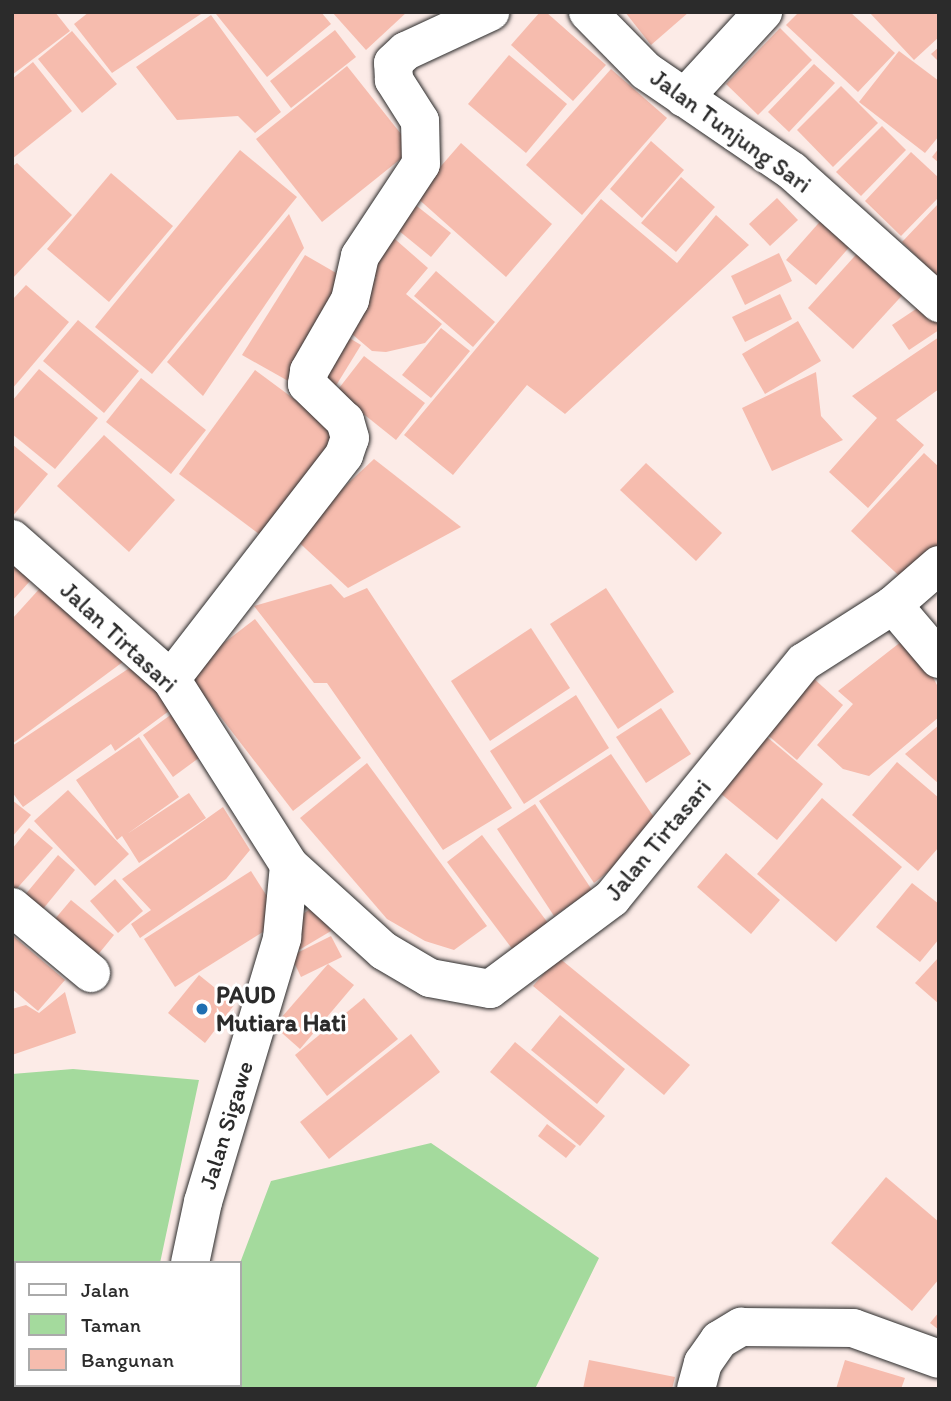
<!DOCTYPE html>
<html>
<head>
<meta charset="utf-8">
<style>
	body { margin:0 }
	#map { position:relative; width:951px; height:1401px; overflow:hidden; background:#fcebe7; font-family:Itim,sans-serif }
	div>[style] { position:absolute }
	.green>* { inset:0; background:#a4da9d }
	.building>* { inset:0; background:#f6bcae }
	.roads { filter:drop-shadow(0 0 2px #2b2b2b) drop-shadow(0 0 2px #2b2b2b) }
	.minor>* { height:38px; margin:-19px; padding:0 19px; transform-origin:19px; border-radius:19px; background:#fff }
	.dots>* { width:19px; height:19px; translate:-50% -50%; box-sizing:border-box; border:4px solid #fff; border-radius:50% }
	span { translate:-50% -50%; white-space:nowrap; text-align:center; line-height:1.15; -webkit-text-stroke:6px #fff; paint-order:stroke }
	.street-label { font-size:24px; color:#2b2b2b }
	.poi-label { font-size:24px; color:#2b2b2b; font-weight:700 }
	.left { translate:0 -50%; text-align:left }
	.frame { position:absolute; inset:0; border:14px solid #2b2b2b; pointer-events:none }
	.legend { position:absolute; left:14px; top:1261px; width:228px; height:126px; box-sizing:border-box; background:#fff; border:2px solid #aaa; margin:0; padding:9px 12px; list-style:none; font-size:21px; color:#2b2b2b }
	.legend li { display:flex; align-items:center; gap:14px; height:35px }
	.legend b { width:35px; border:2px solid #aaa }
</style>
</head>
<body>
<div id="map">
	<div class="green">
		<div style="clip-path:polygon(73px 1069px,199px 1080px,160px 1263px,16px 1263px,16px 1385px,134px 1385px,133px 1389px,12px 1389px,12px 1074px)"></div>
		<div style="clip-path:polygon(431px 1143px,599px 1258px,535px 1389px,194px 1389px,194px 1385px,240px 1385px,240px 1263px,271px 1181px)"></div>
	</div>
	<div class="building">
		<div style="clip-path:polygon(12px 12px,55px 12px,70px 31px,12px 75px)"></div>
		<div style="clip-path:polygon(89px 12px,204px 12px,112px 73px,74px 24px)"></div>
		<div style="clip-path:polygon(321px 12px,331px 24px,267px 77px,216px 14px)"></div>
		<div style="clip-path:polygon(332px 12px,407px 12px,366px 50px)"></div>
		<div style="clip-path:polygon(540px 12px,546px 12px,606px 65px,573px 101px,511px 45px)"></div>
		<div style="clip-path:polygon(625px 12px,689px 12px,651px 45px)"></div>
		<div style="clip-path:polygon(799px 12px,850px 12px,895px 53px,858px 92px,786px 25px)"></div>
		<div style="clip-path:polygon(869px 12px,939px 12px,939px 37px,914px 60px)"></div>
		<div style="clip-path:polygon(211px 15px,281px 112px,255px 133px,238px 116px,177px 120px,136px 67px)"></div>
		<div style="clip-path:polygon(780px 28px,812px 60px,758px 115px,726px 84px)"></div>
		<div style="clip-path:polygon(335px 30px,356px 57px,291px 108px,270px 81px)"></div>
		<div style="clip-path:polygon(72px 31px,117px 84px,82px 113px,38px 59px)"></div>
		<div style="clip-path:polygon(939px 47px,939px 62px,931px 54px)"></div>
		<div style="clip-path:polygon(899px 51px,939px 81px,939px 136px,925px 153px,859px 102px)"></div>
		<div style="clip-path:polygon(509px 55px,567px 104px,526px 153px,468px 104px)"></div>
		<div style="clip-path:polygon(33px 62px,72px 111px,12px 159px,12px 79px)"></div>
		<div style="clip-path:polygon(814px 64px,835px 83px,789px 132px,768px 112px)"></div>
		<div style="clip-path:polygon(347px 66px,413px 149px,322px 222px,256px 139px)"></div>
		<div style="clip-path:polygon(611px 69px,667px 118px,582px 215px,526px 165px)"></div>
		<div style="clip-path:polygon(841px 86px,878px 123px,833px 167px,797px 130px)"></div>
		<div style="clip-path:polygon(882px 126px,906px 150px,861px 196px,836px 172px)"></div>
		<div style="clip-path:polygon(651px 141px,684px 170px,642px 218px,610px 189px)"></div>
		<div style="clip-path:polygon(461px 143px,552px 224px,506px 277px,415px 196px)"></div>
		<div style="clip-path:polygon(939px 148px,939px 163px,932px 157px)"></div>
		<div style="clip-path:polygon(240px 150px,297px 197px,152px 374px,95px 327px)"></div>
		<div style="clip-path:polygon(911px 152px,939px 178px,939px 197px,901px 236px,865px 201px)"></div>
		<div style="clip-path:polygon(17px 163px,72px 215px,12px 279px,12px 167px)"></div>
		<div style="clip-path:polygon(111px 173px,173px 226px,109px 302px,47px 249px)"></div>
		<div style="clip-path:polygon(681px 177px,715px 207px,676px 252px,641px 223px)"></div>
		<div style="clip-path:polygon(777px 198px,798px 220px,770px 246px,749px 224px)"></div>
		<div style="clip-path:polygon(601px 199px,677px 263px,716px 215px,749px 245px,565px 414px,527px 385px,453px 475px,404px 435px)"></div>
		<div style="clip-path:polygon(413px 203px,451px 233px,431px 257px,393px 226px)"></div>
		<div style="clip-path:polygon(939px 203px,939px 278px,902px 242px)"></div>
		<div style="clip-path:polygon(289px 214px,304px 248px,203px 396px,167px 362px)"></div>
		<div style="clip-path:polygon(824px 217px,853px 243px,816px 285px,786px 260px)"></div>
		<div style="clip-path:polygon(388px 233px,428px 268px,406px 294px,442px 324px,425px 343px,386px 352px,372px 351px,346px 329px,376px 277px,361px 265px)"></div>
		<div style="clip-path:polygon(862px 248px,908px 289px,853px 349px,808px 308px)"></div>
		<div style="clip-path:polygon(779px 253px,792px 281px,745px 305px,731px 276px)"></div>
		<div style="clip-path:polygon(305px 255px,350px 281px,290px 382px,242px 355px)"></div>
		<div style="clip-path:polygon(436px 271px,495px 322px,473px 347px,414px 296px)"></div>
		<div style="clip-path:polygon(26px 285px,69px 322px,12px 389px,12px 300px)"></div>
		<div style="clip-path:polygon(780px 294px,792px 319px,745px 342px,732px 317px)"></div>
		<div style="clip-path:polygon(931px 299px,939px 310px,939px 330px,909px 350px,892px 325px)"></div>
		<div style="clip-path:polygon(78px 320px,139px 371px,104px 413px,43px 361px)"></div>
		<div style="clip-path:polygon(798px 321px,821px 361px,765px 394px,742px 354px)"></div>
		<div style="clip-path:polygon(441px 328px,470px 351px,431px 398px,402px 375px)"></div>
		<div style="clip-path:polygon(341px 333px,361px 345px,329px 397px,310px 386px)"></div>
		<div style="clip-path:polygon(939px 337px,939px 389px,896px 420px,924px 445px,868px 508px,829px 472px,877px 418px,852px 396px)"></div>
		<div style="clip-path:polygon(364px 356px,425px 403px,396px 440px,336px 392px)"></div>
		<div style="clip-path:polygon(39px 369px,98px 418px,55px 469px,12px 434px,12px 401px)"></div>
		<div style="clip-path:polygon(255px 370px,340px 433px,263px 537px,179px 474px)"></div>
		<div style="clip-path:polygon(816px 372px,821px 416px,843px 440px,772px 471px,742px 408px)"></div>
		<div style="clip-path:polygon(141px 378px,206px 430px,171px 474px,106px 422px)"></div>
		<div style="clip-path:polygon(104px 435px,175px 500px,129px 552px,57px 486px)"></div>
		<div style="clip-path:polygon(12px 444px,48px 474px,12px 517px)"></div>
		<div style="clip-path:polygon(924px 453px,939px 467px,939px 554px,909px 585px,851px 531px)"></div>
		<div style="clip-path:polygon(374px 459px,461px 527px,348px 588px,292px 536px)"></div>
		<div style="clip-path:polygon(646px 463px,722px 533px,696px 561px,620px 490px)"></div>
		<div style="clip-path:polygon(12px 548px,39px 571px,12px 601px)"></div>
		<div style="clip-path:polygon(51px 576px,135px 653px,12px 744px,12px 619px)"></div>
		<div style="clip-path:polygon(331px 584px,344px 598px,367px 588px,512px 808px,443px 850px,327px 683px,314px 683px,254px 606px)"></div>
		<div style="clip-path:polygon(606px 588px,674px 692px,618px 729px,550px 624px)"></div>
		<div style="clip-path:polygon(255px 619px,361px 758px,293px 811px,186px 672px)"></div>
		<div style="clip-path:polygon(531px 628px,570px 688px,490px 741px,451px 681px)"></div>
		<div style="clip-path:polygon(911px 634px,939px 689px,939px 717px,869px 776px,843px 769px,817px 745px,853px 704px,838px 691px)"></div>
		<div style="clip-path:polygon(140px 661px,173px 708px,115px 751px,111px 744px,23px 807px,12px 792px,12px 746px)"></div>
		<div style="clip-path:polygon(812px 677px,843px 705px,797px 760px,764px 732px)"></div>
		<div style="clip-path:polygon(576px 695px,609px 748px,524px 804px,490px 751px)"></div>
		<div style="clip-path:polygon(180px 708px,211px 749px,173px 777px,143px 735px)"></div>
		<div style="clip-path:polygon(661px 708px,691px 754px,646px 783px,616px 737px)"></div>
		<div style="clip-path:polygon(939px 725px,939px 784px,905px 754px)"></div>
		<div style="clip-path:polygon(139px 737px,179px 797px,127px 834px,189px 793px,206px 818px,139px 863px,122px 836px,117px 840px,76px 780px)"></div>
		<div style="clip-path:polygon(767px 737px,823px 784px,777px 840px,720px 793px)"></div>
		<div style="clip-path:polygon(611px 754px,662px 829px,594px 883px,539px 801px)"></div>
		<div style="clip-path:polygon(897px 762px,939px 798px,939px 847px,918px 871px,852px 815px)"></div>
		<div style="clip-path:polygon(367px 763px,487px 926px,454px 950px,425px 941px,387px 919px,300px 818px)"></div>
		<div style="clip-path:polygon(68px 790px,129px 854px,95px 886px,34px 821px)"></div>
		<div style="clip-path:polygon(822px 798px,902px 867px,836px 942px,757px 874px)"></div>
		<div style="clip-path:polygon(12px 800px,31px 815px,12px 837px)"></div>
		<div style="clip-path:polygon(535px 804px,592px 890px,554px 916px,497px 829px)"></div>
		<div style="clip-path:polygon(223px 807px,250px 850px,226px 879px,140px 938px,131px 924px,151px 910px,122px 879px)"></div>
		<div style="clip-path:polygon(29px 828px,53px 848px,12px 894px,12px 849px)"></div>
		<div style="clip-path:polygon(482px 835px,548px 923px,513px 950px,447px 862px)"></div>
		<div style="clip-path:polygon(726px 853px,780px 900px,751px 934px,697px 887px)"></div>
		<div style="clip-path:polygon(58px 855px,75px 870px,38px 915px,20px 901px)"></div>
		<div style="clip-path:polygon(251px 871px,282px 920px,175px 987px,144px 939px)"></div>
		<div style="clip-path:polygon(115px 879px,143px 911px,118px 933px,90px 901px)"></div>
		<div style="clip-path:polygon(912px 883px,939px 904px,939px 939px,920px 962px,876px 927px)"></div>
		<div style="clip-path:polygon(71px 900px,114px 935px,92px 962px,49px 926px)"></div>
		<div style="clip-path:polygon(316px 905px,331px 931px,299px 950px,292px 935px,294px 920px)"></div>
		<div style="clip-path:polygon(12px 935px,65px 980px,38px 1011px,12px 989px)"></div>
		<div style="clip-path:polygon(331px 936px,342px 957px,301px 977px,291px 956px)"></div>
		<div style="clip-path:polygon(558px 957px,690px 1065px,664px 1095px,533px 986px)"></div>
		<div style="clip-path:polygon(939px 957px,939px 1004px,915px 983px)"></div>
		<div style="clip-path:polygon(328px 964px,354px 985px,300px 1049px,274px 1026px)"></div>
		<div style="clip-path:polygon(199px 975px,235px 1004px,205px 1043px,168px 1013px)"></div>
		<div style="clip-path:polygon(65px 992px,76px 1033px,12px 1055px,12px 1009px,26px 1005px,39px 1013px)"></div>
		<div style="clip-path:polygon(364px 998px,398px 1039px,327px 1096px,295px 1055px)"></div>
		<div style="clip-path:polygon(560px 1015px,625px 1069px,597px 1104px,531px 1050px)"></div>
		<div style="clip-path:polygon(411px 1034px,440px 1072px,329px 1159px,300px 1122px)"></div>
		<div style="clip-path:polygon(515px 1042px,605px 1116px,580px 1146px,490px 1072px)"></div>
		<div style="clip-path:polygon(547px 1124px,576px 1146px,566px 1158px,538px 1136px)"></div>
		<div style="clip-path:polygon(886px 1177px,939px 1222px,939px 1279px,912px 1311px,831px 1243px)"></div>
		<div style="clip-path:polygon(939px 1312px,939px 1330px,930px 1323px)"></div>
		<div style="clip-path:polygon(589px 1360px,675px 1377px,672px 1389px,583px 1389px)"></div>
		<div style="clip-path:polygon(845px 1360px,905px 1378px,901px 1389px,836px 1389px)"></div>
	</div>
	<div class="roads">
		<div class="minor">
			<div style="left:588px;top:12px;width:83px;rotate:45.5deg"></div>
			<div style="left:646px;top:71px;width:177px;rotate:34.4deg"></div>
			<div style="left:792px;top:171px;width:198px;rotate:41.9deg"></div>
			<div style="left:684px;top:98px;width:117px;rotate:-47.4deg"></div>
			<div style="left:12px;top:539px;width:212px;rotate:41.4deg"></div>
			<div style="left:171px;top:679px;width:220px;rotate:57.6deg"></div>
			<div style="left:289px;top:865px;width:128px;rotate:42.2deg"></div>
			<div style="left:384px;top:951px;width:53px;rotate:30.4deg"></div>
			<div style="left:430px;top:978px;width:61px;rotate:10.4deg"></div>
			<div style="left:490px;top:989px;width:152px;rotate:-36.7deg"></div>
			<div style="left:612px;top:898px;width:304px;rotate:-50.9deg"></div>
			<div style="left:804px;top:662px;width:106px;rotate:-32.6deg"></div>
			<div style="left:893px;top:605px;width:61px;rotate:-41deg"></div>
			<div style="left:893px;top:605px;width:71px;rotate:49.6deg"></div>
			<div style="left:171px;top:679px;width:283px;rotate:-52.3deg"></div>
			<div style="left:344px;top:455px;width:18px;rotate:-71deg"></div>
			<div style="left:350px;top:438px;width:18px;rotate:-106deg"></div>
			<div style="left:345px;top:421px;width:53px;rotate:-135.8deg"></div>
			<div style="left:307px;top:384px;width:13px;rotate:-81deg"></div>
			<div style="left:309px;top:371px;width:82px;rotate:-60deg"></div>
			<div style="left:350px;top:300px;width:45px;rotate:-77.2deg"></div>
			<div style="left:360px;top:256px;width:110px;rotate:-56.5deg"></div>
			<div style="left:421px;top:164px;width:43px;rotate:-91.3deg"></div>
			<div style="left:420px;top:121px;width:49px;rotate:-122.4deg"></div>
			<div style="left:394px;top:80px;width:17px;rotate:-93deg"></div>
			<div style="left:393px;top:63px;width:18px;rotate:-43deg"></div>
			<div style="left:406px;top:51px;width:93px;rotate:-24.9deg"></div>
			<div style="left:12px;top:907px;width:103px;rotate:39.9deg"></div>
			<div style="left:190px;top:1263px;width:62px;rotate:-78deg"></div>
			<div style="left:203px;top:1202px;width:276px;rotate:-73.3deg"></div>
			<div style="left:282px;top:938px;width:73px;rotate:-84.5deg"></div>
			<div style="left:162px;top:1389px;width:4px;rotate:-76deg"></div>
			<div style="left:696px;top:1389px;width:27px;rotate:-75deg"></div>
			<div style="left:703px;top:1363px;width:28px;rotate:-55deg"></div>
			<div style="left:719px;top:1340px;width:26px;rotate:-31deg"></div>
			<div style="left:741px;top:1327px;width:112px;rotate:0.5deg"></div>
			<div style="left:853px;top:1328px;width:91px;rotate:19.8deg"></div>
		</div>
	</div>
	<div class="dots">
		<div style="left:202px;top:1009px;background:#1f6fb2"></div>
	</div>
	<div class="street-label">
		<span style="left:731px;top:131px;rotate:36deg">Jalan Tunjung Sari</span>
		<span style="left:119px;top:637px;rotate:43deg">Jalan Tirtasari</span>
		<span style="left:658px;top:840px;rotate:-50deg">Jalan Tirtasari</span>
		<span style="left:226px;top:1125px;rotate:-73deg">Jalan Sigawe</span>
	</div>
	<div class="poi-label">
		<span class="left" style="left:216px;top:1009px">PAUD<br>Mutiara Hati</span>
	</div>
	<div class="frame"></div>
	<ul class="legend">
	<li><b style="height:9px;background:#fff"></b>Jalan</li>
	<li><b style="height:19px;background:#a4da9d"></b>Taman</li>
	<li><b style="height:19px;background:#f6bcae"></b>Bangunan</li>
	</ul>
</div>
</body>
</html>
